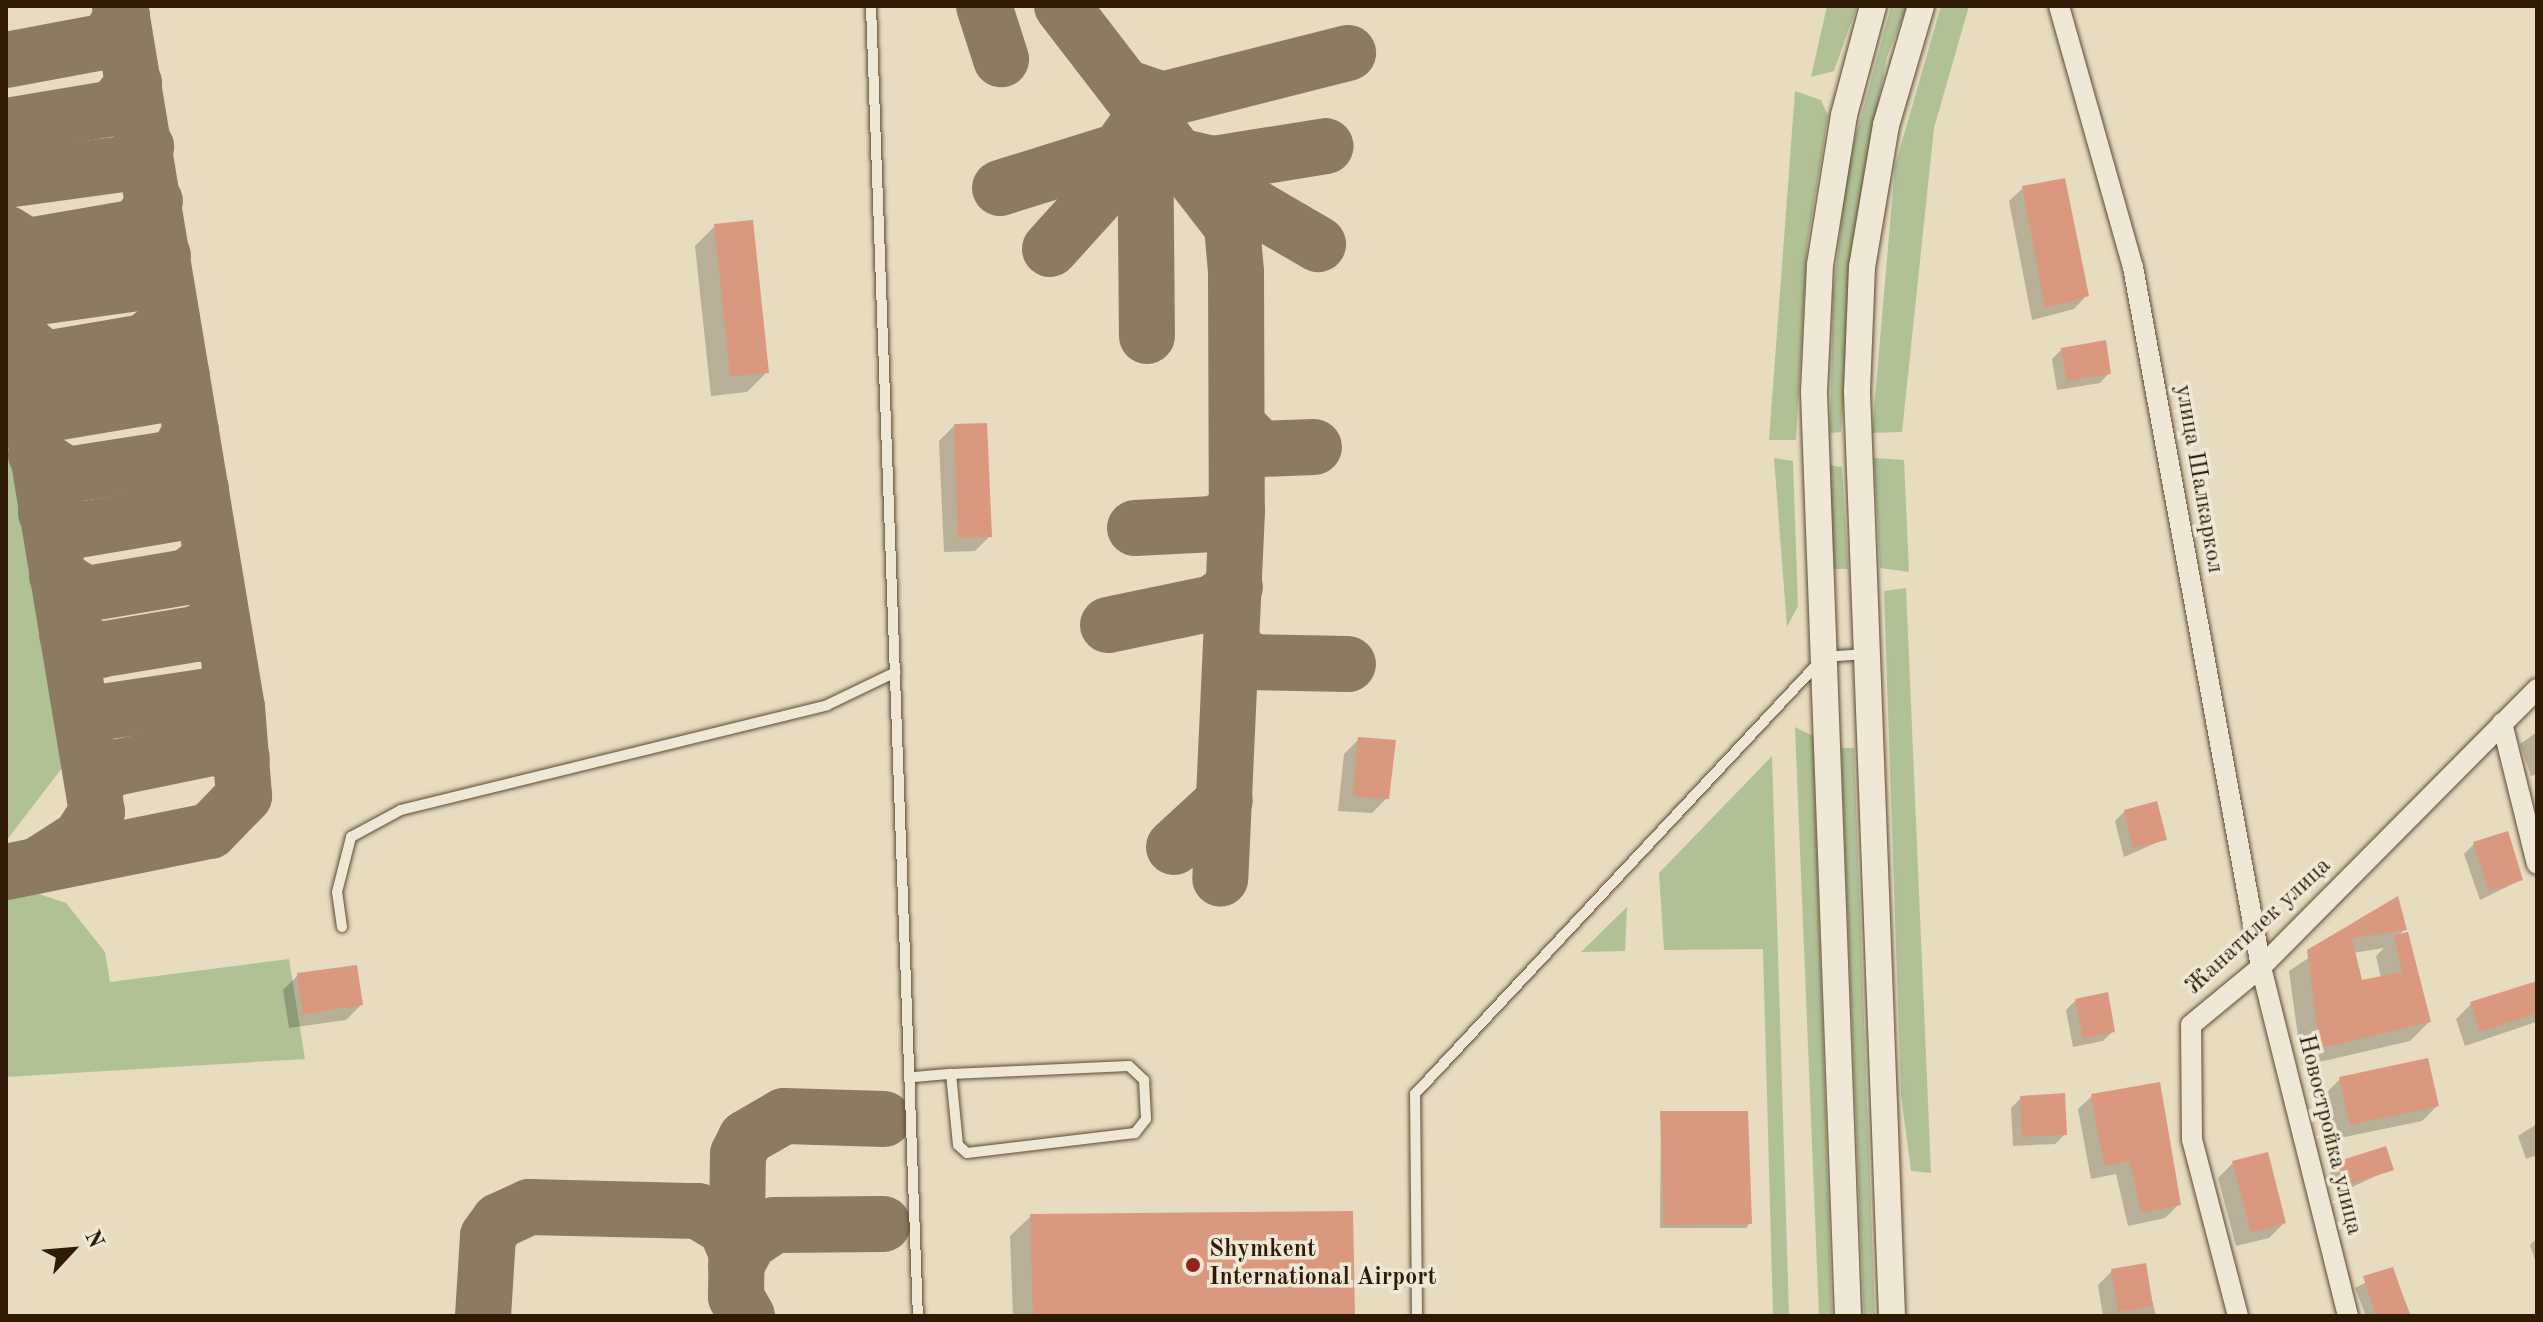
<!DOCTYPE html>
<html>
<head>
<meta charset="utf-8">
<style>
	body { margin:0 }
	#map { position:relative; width:2543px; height:1322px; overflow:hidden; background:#e7dbc0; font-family:"Old Standard TT",serif }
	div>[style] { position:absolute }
	.green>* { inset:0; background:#b1c196 }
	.shadow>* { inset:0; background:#0003 }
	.taxiway>* { height:56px; margin:-28px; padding:0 28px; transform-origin:28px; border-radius:28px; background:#8b7b62 }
	.building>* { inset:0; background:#da987f }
	.roads { filter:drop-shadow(0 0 2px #5d4b34) drop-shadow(0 0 2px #5d4b34) }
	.service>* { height:10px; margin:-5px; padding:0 5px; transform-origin:5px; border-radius:5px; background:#efe8d6 }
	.minor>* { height:20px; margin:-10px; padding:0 10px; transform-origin:10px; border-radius:10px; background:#efe8d6 }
	.tertiary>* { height:26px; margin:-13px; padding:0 13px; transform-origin:13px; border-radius:13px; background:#efe8d6 }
	.dots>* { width:22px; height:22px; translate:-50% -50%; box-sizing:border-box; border:4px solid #efe8d6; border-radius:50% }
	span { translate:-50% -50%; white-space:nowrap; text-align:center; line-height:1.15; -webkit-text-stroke:7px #efe8d6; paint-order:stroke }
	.street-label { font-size:24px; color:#2f1b05 }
	.poi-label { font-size:24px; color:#2f1b05; font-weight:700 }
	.left { translate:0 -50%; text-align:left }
	.frame { position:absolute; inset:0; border:8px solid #2f1b05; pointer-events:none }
	.north { position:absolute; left:32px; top:1210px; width:80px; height:80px; -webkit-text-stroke:6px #efe8d6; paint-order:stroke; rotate:64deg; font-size:22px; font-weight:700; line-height:32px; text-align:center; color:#2f1b05 }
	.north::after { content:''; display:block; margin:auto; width:28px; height:36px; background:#2f1b05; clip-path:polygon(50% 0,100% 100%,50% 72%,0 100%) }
</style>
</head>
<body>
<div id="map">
	<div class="green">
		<div style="clip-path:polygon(1827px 6px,1857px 6px,1834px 71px,1811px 77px)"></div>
		<div style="clip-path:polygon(1891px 6px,1907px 6px,1887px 57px,1865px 168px,1841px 432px,1830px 433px,1833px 295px,1848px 165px)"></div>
		<div style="clip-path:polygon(1941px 6px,1969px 6px,1934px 128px,1902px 432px,1872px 433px,1895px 166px)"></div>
		<div style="clip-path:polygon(1795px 91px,1821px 100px,1828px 116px,1807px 245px,1796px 440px,1769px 440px)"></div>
		<div style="clip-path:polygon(13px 420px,69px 759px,6px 841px,6px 421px)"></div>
		<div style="clip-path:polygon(1774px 458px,1793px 461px,1798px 606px,1787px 627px)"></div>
		<div style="clip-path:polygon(1874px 458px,1904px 460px,1909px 572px,1880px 568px)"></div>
		<div style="clip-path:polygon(1828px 465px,1842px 467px,1848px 569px,1833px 569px)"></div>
		<div style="clip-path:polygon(1906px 588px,1931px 1173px,1911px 1171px,1901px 1095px,1884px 591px)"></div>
		<div style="clip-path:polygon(1795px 727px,1813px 736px,1832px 1316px,1819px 1316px)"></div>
		<div style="clip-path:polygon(1841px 748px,1854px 748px,1875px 1316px,1864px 1316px)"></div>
		<div style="clip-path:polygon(1772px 756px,1789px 1316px,1773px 1316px,1763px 949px,1664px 950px,1659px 873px)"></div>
		<div style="clip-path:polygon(18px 887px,66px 903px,105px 952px,110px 982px,289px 959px,305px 1059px,6px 1077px,6px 889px)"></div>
		<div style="clip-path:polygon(1627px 907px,1625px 951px,1581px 952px)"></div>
	</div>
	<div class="shadow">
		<div style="clip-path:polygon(2023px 188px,2087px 295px,2074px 309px,2032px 320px,2009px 201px)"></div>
		<div style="clip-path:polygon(715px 226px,767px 372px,747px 392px,711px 396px,695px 246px)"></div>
		<div style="clip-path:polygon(2062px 349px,2109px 373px,2100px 383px,2057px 390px,2052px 359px)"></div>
		<div style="clip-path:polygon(954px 426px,990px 536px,975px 551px,944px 552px,939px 441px)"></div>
		<div style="clip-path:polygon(2537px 732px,2537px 774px,2531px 776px,2520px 744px)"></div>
		<div style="clip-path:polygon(1359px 739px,1387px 798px,1372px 813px,1338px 811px,1344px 754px)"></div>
		<div style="clip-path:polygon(2125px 811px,2165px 839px,2124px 857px,2115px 821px)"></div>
		<div style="clip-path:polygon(2474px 844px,2521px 880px,2480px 900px,2464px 854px)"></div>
		<div style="clip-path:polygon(evenodd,2397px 899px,2405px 929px,2397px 937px,2429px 1022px,2410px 1041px,2302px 1066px,2289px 971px,2397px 899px,2384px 948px,2376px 956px,2381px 978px,2361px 983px,2353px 953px,2384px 948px)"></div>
		<div style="clip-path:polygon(298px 975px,361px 1005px,346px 1020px,289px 1028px,283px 990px)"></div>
		<div style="clip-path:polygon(2537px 983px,2536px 1022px,2465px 1046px,2456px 1019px,2471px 1004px)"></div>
		<div style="clip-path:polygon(2076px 1000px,2113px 1031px,2103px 1041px,2073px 1047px,2066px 1010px)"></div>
		<div style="clip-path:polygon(2340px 1079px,2437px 1106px,2422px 1121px,2335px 1139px,2325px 1094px)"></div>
		<div style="clip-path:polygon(2092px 1096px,2179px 1204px,2165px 1218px,2128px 1226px,2116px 1174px,2091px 1179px,2078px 1109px)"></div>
		<div style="clip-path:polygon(2021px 1098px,2065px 1134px,2055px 1144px,2013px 1146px,2011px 1108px)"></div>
		<div style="clip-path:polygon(1661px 1113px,1750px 1223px,1746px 1228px,1660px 1228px)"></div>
		<div style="clip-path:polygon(2537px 1124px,2537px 1155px,2526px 1159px,2518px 1136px)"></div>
		<div style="clip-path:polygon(2233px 1163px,2284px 1223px,2269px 1238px,2236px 1246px,2218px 1178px)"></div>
		<div style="clip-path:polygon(2340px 1163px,2391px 1169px,2337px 1194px,2330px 1173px)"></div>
		<div style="clip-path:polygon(1031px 1216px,1353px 1316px,1013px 1316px,1010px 1236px)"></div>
		<div style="clip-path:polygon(2537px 1238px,2537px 1266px,2530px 1245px)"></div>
		<div style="clip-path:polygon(2144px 1266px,2156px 1316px,2103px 1316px,2098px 1285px,2112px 1271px)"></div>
		<div style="clip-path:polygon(2392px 1269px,2411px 1316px,2366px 1316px,2355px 1288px)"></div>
	</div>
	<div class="taxiway">
		<div style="left:984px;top:6px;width:56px;rotate:72.2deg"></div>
		<div style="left:1062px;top:6px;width:203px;rotate:52.4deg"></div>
		<div style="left:1186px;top:167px;width:153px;rotate:30.3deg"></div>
		<div style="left:6px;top:60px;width:104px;rotate:-10.6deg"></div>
		<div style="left:108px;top:41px;width:29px;rotate:-61deg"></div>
		<div style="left:1125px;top:87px;width:39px;rotate:19deg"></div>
		<div style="left:1162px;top:100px;width:192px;rotate:-14.2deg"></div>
		<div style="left:6px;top:126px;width:109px;rotate:-9.5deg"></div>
		<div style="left:114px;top:108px;width:32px;rotate:-51deg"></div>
		<div style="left:1178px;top:156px;width:37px;rotate:13deg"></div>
		<div style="left:1214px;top:164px;width:113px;rotate:-9.1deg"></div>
		<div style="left:1186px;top:167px;width:75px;rotate:52.1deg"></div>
		<div style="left:1232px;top:226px;width:46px;rotate:85deg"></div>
		<div style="left:1236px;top:272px;width:239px;rotate:89.8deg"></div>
		<div style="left:1237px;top:511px;width:368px;rotate:92.6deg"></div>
		<div style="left:6px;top:180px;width:125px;rotate:-7.8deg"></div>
		<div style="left:130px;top:163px;width:23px;rotate:-45deg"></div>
		<div style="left:1000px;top:188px;width:125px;rotate:-17.3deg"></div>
		<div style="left:1119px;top:151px;width:45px;rotate:-54.9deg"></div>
		<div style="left:1145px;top:114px;width:222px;rotate:89.5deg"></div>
		<div style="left:6px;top:233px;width:25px;rotate:32deg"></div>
		<div style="left:27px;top:246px;width:113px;rotate:-9.7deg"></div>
		<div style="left:138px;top:227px;width:31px;rotate:-57deg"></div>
		<div style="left:1050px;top:249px;width:139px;rotate:-47.9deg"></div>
		<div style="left:6px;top:262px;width:557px;rotate:80.61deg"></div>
		<div style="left:97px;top:812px;width:31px;rotate:123deg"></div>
		<div style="left:80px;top:838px;width:50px;rotate:147.3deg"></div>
		<div style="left:9px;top:280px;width:28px;rotate:39deg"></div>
		<div style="left:31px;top:298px;width:115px;rotate:-8deg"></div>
		<div style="left:145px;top:282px;width:32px;rotate:-56deg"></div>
		<div style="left:17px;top:335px;width:36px;rotate:42deg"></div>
		<div style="left:44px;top:359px;width:101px;rotate:-9.6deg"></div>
		<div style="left:144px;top:342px;width:36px;rotate:-39deg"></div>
		<div style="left:25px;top:389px;width:38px;rotate:39deg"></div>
		<div style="left:55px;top:413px;width:114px;rotate:-9.6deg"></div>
		<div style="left:167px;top:394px;width:24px;rotate:-52deg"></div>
		<div style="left:1239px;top:427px;width:30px;rotate:46deg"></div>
		<div style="left:1260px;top:449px;width:54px;rotate:-2.1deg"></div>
		<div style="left:36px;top:455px;width:37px;rotate:33deg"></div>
		<div style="left:67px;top:475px;width:110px;rotate:-8.9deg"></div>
		<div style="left:176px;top:458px;width:31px;rotate:-61deg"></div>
		<div style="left:46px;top:513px;width:37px;rotate:27deg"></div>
		<div style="left:79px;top:530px;width:100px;rotate:-9.7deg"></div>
		<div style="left:178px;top:513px;width:19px;rotate:-28deg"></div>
		<div style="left:195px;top:504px;width:16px;rotate:-68deg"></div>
		<div style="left:1135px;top:528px;width:79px;rotate:-2.9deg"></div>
		<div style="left:1214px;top:524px;width:26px;rotate:-29deg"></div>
		<div style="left:57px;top:576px;width:34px;rotate:32deg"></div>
		<div style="left:86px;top:594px;width:102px;rotate:-9.6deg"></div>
		<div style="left:187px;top:577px;width:31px;rotate:-37deg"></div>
		<div style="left:1108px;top:625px;width:107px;rotate:-11.8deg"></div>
		<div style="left:1213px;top:603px;width:27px;rotate:-36deg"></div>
		<div style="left:67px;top:634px;width:36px;rotate:27deg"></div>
		<div style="left:99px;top:650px;width:98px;rotate:-9.4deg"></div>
		<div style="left:196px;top:634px;width:30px;rotate:-30deg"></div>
		<div style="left:1233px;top:646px;width:23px;rotate:43deg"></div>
		<div style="left:1250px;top:662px;width:98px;rotate:1.2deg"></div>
		<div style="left:79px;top:701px;width:21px;rotate:35deg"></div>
		<div style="left:96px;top:713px;width:113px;rotate:-8.6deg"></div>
		<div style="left:208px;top:696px;width:31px;rotate:22deg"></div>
		<div style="left:95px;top:793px;width:16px;rotate:-76deg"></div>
		<div style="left:99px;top:777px;width:17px;rotate:-31deg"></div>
		<div style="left:114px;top:768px;width:104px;rotate:-11.6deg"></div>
		<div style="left:216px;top:747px;width:28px;rotate:23deg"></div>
		<div style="left:1174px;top:847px;width:69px;rotate:-42.7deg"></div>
		<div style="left:6px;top:872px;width:208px;rotate:-11.4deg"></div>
		<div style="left:210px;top:831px;width:49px;rotate:-45.8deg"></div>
		<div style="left:244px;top:796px;width:88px;rotate:-94.5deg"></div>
		<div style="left:237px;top:708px;width:712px;rotate:-99.46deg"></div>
		<div style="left:736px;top:1266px;width:27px;rotate:-62deg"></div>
		<div style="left:749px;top:1242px;width:30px;rotate:-34deg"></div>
		<div style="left:774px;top:1225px;width:109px;rotate:-0.5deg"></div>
		<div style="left:483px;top:1316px;width:80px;rotate:-86.4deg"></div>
		<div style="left:488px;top:1236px;width:19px;rotate:-54deg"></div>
		<div style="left:499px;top:1221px;width:33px;rotate:-25deg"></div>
		<div style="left:529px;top:1207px;width:169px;rotate:1.4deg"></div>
		<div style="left:698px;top:1211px;width:33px;rotate:31deg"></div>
		<div style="left:726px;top:1228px;width:28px;rotate:67deg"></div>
		<div style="left:747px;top:1316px;width:22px;rotate:-120deg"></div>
		<div style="left:736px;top:1297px;width:143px;rotate:-89.2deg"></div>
		<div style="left:738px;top:1154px;width:18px;rotate:-63deg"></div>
		<div style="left:746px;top:1138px;width:44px;rotate:-30.1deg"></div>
		<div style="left:784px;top:1116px;width:100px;rotate:1.7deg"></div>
	</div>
	<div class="building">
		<div style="clip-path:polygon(2065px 178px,2089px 296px,2045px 308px,2022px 186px)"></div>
		<div style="clip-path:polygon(753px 220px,769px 373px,730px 376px,714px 224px)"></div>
		<div style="clip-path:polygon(2106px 340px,2111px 374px,2067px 381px,2061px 348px)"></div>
		<div style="clip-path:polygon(987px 423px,992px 537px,958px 538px,954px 424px)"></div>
		<div style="clip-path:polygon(1358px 737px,1396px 740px,1389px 799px,1353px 796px)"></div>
		<div style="clip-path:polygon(2157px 801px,2167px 840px,2133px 848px,2124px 810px)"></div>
		<div style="clip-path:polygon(2508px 831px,2523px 880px,2489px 891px,2473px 842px)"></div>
		<div style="clip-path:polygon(2398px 896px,2407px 930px,2352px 938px,2362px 980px,2402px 972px,2394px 935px,2408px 932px,2431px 1022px,2320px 1048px,2307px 950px)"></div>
		<div style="clip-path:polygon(357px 965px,363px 1005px,303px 1014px,297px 973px)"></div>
		<div style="clip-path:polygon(2537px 981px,2537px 1013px,2480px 1032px,2470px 1002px)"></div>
		<div style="clip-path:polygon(2108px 992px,2115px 1032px,2083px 1038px,2075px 999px)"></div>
		<div style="clip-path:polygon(2428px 1058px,2439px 1106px,2350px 1125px,2339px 1077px)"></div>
		<div style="clip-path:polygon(2160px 1082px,2181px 1205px,2141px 1213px,2130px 1161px,2104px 1166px,2091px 1094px)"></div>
		<div style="clip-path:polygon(2065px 1093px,2067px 1135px,2022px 1137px,2020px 1096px)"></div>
		<div style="clip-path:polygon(1660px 1111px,1748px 1111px,1752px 1224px,1664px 1225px)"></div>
		<div style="clip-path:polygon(2386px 1146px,2394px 1170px,2347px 1185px,2339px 1161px)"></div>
		<div style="clip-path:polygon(2268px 1152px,2286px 1223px,2251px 1232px,2232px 1161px)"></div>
		<div style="clip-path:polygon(1353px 1211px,1355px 1316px,1033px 1316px,1030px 1214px)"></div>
		<div style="clip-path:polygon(2146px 1263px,2153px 1306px,2118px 1312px,2111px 1269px)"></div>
		<div style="clip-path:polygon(2393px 1267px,2410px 1316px,2376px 1316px,2363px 1276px)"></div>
	</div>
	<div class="roads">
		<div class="service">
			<div style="left:871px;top:6px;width:1311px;rotate:87.95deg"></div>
			<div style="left:342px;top:927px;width:35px;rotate:-98deg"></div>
			<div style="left:337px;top:892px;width:57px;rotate:-75.7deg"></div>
			<div style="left:351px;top:837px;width:57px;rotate:-28.4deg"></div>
			<div style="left:401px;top:810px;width:439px;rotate:-13.8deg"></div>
			<div style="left:827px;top:705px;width:76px;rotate:-25.6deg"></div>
			<div style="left:914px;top:1077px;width:37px;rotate:-5deg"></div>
			<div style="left:951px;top:1074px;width:178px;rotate:-2.6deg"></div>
			<div style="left:1129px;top:1066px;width:21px;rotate:43deg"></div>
			<div style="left:1144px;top:1080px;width:39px;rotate:87deg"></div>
			<div style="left:1146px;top:1119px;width:18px;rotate:128deg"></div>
			<div style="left:1135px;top:1133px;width:169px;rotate:173.2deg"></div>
			<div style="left:967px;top:1153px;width:12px;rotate:-138deg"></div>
			<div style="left:958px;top:1145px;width:71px;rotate:-95.6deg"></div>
			<div style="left:1417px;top:1316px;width:222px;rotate:-90.5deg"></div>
			<div style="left:1415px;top:1094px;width:599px;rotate:-46.9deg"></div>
			<div style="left:1824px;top:657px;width:41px;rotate:-4.2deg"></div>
		</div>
		<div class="minor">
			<div style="left:2059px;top:6px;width:271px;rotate:74.2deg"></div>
			<div style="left:2133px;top:267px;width:712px;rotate:79.64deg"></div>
			<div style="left:2261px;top:967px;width:360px;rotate:76deg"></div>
			<div style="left:2502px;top:723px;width:145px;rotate:76.1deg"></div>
			<div style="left:2238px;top:1316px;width:183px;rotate:-104.6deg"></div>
			<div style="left:2192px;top:1139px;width:114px;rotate:-90.5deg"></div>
			<div style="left:2191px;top:1025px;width:91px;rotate:-39.6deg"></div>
			<div style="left:2261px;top:967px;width:392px;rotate:-45.2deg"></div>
		</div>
		<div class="tertiary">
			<div style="left:1848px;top:1316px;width:925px;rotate:-92.11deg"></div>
			<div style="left:1814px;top:392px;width:127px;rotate:-87.3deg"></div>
			<div style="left:1820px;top:265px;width:152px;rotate:-80.9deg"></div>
			<div style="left:1844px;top:115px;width:113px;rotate:-75.1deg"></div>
			<div style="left:1892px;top:1316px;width:926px;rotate:-92.17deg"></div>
			<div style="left:1857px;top:391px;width:124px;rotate:-87.7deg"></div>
			<div style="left:1862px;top:267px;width:144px;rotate:-80.4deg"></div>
			<div style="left:1886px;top:125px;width:124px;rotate:-73.6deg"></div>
		</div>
	</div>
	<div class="dots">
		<div style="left:1193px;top:1265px;background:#8f2418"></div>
	</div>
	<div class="street-label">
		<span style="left:2198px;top:479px;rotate:80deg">улица Шалкаркол</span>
		<span style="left:2259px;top:927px;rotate:-43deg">Жанатилек улица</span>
		<span style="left:2329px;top:1135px;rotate:76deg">Новостройка улица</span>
	</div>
	<div class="poi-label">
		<span class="left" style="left:1209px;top:1265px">Shymkent<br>International Airport</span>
	</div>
	<div class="frame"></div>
	<div class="north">N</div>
</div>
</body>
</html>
